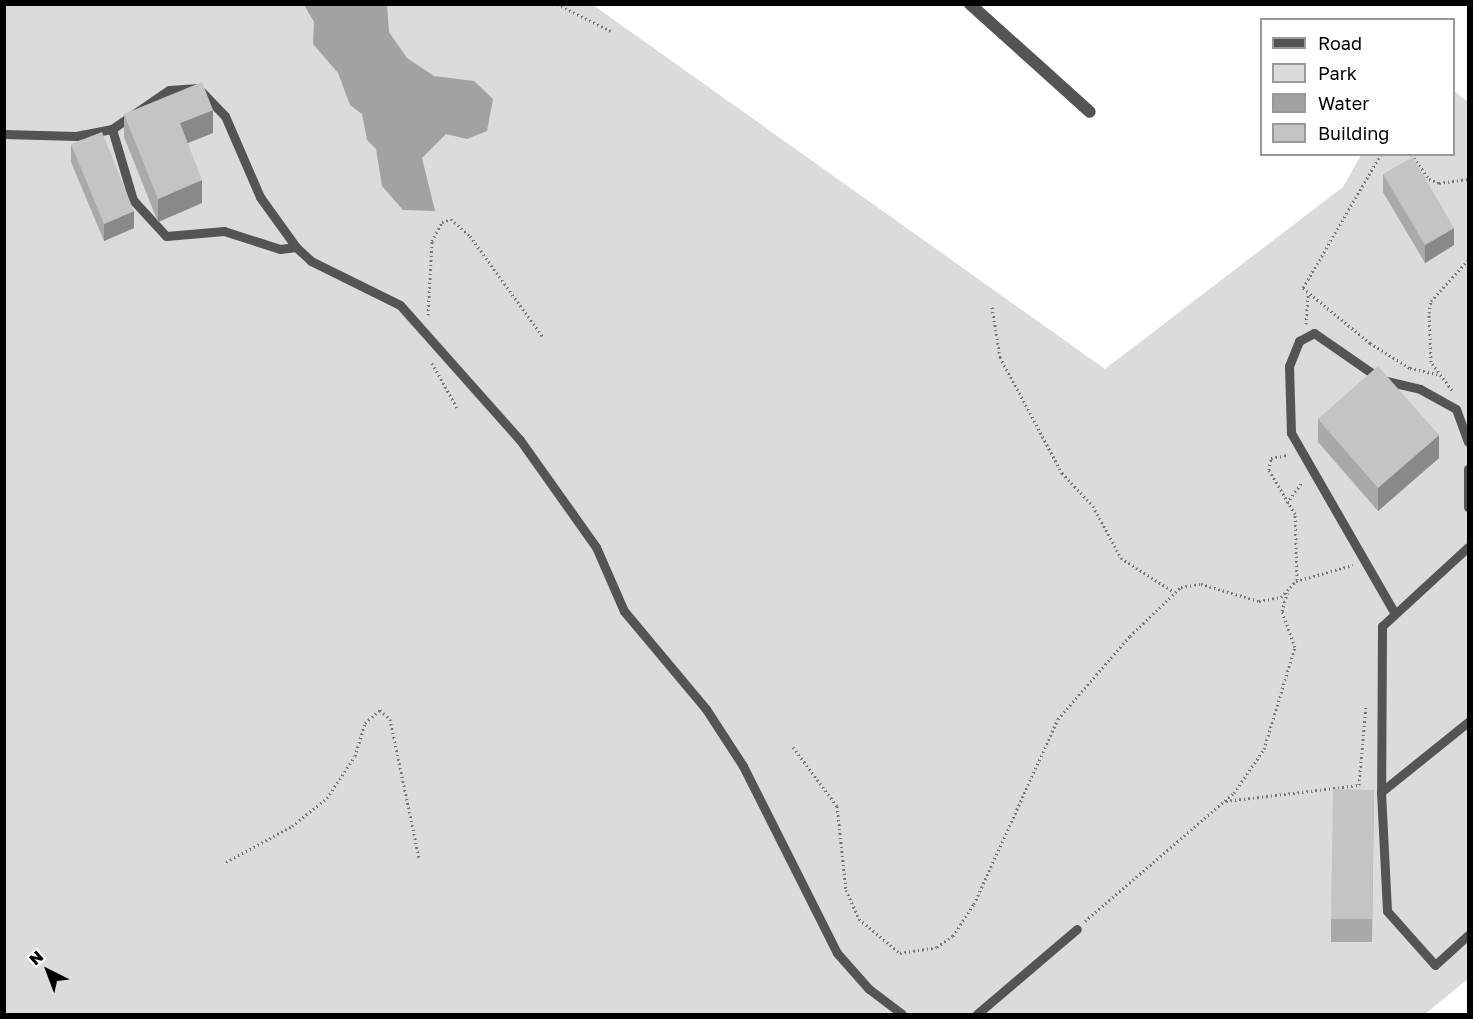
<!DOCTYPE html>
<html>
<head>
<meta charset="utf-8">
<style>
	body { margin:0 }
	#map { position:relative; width:1473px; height:1019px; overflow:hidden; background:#fff; font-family:"Golos Text",sans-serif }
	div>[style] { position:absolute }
	.green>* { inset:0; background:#dbdbdb }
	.water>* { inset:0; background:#a2a2a2 }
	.path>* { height:3px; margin-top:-1.5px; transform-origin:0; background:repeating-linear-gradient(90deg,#767676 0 1.5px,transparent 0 4.5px) }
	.lane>* { height:9px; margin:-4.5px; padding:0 4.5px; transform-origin:4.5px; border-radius:4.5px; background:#545454 }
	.street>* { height:12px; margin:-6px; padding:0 6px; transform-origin:6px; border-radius:6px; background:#545454 }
	.wall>* { inset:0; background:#a9a9a9 }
	.shaded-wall>* { inset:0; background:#898989 }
	.building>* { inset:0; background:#c4c4c4 }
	span { translate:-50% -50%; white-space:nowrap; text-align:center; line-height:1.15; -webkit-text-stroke:6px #fff; paint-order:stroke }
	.frame { position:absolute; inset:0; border:6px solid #000; pointer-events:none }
	.legend { position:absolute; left:1260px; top:18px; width:195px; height:138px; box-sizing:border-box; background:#fff; border:2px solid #999; margin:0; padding:8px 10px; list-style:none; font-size:18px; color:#000 }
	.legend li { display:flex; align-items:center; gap:12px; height:30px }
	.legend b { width:30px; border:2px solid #999 }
	.north { position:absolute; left:18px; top:941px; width:60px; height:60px; -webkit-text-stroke:4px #fff; paint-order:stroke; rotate:318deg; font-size:16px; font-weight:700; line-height:24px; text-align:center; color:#000 }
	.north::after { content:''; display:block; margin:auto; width:21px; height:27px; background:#000; clip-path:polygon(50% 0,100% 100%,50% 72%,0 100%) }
</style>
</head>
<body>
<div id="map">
	<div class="green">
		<div style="clip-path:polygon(5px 5px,593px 5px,1105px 369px,1343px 187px,1361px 155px,1454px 154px,1454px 91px,1468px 102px,1468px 979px,1425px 1014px,5px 1014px)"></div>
	</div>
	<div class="water">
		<div style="clip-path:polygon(304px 5px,387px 5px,389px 32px,407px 58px,434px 76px,474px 81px,493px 99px,487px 131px,467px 139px,446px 134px,422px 158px,435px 211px,403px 210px,382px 186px,376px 149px,367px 140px,362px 114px,350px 105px,338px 73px,313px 44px,314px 22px)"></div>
	</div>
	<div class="path">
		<div style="left:557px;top:4px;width:60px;rotate:26.6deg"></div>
		<div style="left:1381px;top:154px;width:155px;rotate:120.2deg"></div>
		<div style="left:1303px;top:288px;width:87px;rotate:39.4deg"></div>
		<div style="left:1370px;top:343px;width:47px;rotate:32deg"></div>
		<div style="left:1410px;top:368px;width:28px;rotate:13deg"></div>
		<div style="left:1411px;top:154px;width:31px;rotate:54deg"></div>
		<div style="left:1429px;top:179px;width:11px;rotate:22deg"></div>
		<div style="left:1439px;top:183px;width:29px;rotate:-8deg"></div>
		<div style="left:992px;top:307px;width:51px;rotate:80.9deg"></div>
		<div style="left:1000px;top:357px;width:132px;rotate:61.9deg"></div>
		<div style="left:1062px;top:473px;width:45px;rotate:46.8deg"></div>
		<div style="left:1093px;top:506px;width:59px;rotate:61.7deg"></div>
		<div style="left:1121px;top:558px;width:63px;rotate:32.7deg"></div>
		<div style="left:428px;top:315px;width:74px;rotate:-86.9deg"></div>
		<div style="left:432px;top:241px;width:21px;rotate:-62deg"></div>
		<div style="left:442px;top:222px;width:9px;rotate:-18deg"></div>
		<div style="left:451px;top:219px;width:25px;rotate:42deg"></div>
		<div style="left:470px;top:236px;width:125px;rotate:54.1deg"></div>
		<div style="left:1306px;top:324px;width:30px;rotate:-86deg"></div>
		<div style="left:432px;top:363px;width:51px;rotate:60.9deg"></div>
		<div style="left:1452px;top:390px;width:35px;rotate:-127deg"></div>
		<div style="left:1431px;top:362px;width:49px;rotate:-92.3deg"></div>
		<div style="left:1429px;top:313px;width:12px;rotate:-81deg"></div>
		<div style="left:1431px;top:301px;width:55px;rotate:-47.9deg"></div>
		<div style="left:1287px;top:503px;width:27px;rotate:-54deg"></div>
		<div style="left:1296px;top:581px;width:59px;rotate:-15.7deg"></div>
		<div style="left:793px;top:747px;width:74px;rotate:53.3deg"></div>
		<div style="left:837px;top:806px;width:84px;rotate:83.9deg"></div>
		<div style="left:846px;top:890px;width:32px;rotate:66deg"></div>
		<div style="left:859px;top:919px;width:53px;rotate:39.7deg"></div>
		<div style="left:900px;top:953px;width:37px;rotate:-9deg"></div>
		<div style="left:937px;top:947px;width:19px;rotate:-35deg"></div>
		<div style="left:953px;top:936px;width:38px;rotate:-57deg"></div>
		<div style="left:974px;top:904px;width:203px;rotate:-65.6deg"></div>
		<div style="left:1058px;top:719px;width:110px;rotate:-49.1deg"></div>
		<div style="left:1130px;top:636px;width:71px;rotate:-43.9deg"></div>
		<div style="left:1181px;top:587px;width:20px;rotate:-9deg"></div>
		<div style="left:1201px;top:584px;width:60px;rotate:16.3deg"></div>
		<div style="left:1259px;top:601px;width:22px;rotate:-10deg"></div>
		<div style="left:1281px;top:597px;width:23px;rotate:-47deg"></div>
		<div style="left:1297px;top:580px;width:66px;rotate:-91.7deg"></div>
		<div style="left:1295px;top:514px;width:51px;rotate:-120.6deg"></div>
		<div style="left:1269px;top:470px;width:12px;rotate:-81deg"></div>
		<div style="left:1271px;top:458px;width:17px;rotate:-10deg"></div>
		<div style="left:1226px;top:801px;width:134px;rotate:-6.9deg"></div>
		<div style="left:1359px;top:785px;width:80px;rotate:-85deg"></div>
		<div style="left:226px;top:862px;width:75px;rotate:-28.6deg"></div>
		<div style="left:292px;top:826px;width:45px;rotate:-38.7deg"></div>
		<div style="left:327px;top:798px;width:50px;rotate:-56.3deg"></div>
		<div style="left:355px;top:756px;width:34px;rotate:-73deg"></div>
		<div style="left:365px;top:723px;width:20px;rotate:-41deg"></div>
		<div style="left:380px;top:710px;width:13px;rotate:42deg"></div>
		<div style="left:390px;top:719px;width:142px;rotate:78.2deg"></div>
		<div style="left:1085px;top:921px;width:196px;rotate:-40.7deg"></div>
		<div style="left:1234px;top:793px;width:53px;rotate:-55.7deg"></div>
		<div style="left:1264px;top:749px;width:107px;rotate:-73.1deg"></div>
		<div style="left:1295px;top:647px;width:38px;rotate:-110deg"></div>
		<div style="left:1282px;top:611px;width:19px;rotate:-74deg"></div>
	</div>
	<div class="lane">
		<div style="left:4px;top:134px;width:72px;rotate:1.6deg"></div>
		<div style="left:76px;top:136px;width:37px;rotate:-11deg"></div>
		<div style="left:112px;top:129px;width:69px;rotate:-34.4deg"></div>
		<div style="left:169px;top:90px;width:29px;rotate:-4deg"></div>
		<div style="left:198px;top:88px;width:39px;rotate:46deg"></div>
		<div style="left:225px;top:116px;width:88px;rotate:66.6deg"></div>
		<div style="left:260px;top:197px;width:62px;rotate:54.2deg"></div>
		<div style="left:296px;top:247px;width:16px;rotate:173deg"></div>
		<div style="left:280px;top:249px;width:59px;rotate:-162.2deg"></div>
		<div style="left:224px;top:231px;width:58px;rotate:175.1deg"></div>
		<div style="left:166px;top:236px;width:49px;rotate:-132.5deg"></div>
		<div style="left:133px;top:200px;width:74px;rotate:-106.5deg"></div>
		<div style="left:296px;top:247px;width:21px;rotate:43deg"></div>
		<div style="left:311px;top:261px;width:99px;rotate:26.3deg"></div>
		<div style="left:400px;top:305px;width:181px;rotate:48.4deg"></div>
		<div style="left:520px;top:440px;width:131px;rotate:54.6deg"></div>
		<div style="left:596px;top:547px;width:70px;rotate:66.4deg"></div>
		<div style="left:624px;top:611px;width:128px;rotate:50.1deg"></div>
		<div style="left:706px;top:709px;width:68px;rotate:57deg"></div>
		<div style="left:743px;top:766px;width:209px;rotate:63.3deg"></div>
		<div style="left:837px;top:953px;width:48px;rotate:48.4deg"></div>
		<div style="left:869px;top:989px;width:41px;rotate:37.1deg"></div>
		<div style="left:1468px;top:469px;width:38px;rotate:90deg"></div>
		<div style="left:1468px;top:547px;width:117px;rotate:137.4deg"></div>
		<div style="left:1382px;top:626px;width:166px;rotate:90.3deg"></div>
		<div style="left:1381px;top:792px;width:119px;rotate:87.1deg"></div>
		<div style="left:1387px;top:911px;width:72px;rotate:48.4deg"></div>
		<div style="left:1435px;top:965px;width:45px;rotate:-42.3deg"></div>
		<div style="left:1394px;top:612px;width:207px;rotate:-119.9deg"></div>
		<div style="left:1291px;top:433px;width:67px;rotate:-91.7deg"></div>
		<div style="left:1289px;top:366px;width:27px;rotate:-68deg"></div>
		<div style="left:1299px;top:341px;width:17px;rotate:-28deg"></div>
		<div style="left:1314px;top:333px;width:83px;rotate:34.7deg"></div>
		<div style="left:1382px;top:380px;width:39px;rotate:13deg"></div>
		<div style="left:1420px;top:389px;width:41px;rotate:29.1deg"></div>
		<div style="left:1456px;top:409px;width:35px;rotate:70deg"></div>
		<div style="left:1381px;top:792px;width:112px;rotate:-38.8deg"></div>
		<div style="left:977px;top:1014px;width:131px;rotate:-40.4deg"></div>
	</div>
	<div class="street">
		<div style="left:970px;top:4px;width:161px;rotate:42deg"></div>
	</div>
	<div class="wall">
		<div style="clip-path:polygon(124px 114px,213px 133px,188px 143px,202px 203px,158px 222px,124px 137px)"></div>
		<div style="clip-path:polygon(71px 144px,134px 228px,104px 241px,71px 162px)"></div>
		<div style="clip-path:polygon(1383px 174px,1454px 245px,1425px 263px,1383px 192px)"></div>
		<div style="clip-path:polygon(1318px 419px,1439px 458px,1378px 511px,1318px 442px)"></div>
		<div style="clip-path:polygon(1374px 790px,1372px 942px,1331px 942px,1331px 919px)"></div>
	</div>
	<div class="shaded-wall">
		<div style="clip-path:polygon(213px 110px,213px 133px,180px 146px,180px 123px)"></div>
		<div style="clip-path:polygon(202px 180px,202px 203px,158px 222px,158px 199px)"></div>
		<div style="clip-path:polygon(134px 211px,134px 228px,104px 241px,104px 224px)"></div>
		<div style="clip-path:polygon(1454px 228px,1454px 245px,1425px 263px,1425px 245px)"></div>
		<div style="clip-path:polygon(1439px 435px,1439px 458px,1378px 511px,1378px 488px)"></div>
	</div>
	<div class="building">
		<div style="clip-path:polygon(202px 82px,213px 110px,180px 123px,202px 180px,158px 199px,124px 114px)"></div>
		<div style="clip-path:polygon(102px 132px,134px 211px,104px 224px,71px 144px)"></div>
		<div style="clip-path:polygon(1413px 157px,1454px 228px,1425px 245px,1383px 174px)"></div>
		<div style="clip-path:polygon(1378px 366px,1439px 435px,1378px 488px,1318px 419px)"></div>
		<div style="clip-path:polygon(1333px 789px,1374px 790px,1372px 919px,1331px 919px)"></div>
	</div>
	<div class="frame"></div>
	<ul class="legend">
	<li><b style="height:8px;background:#545454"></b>Road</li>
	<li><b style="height:16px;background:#dbdbdb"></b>Park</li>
	<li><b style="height:16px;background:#a2a2a2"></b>Water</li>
	<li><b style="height:16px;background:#c4c4c4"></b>Building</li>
	</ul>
	<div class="north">N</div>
</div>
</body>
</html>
